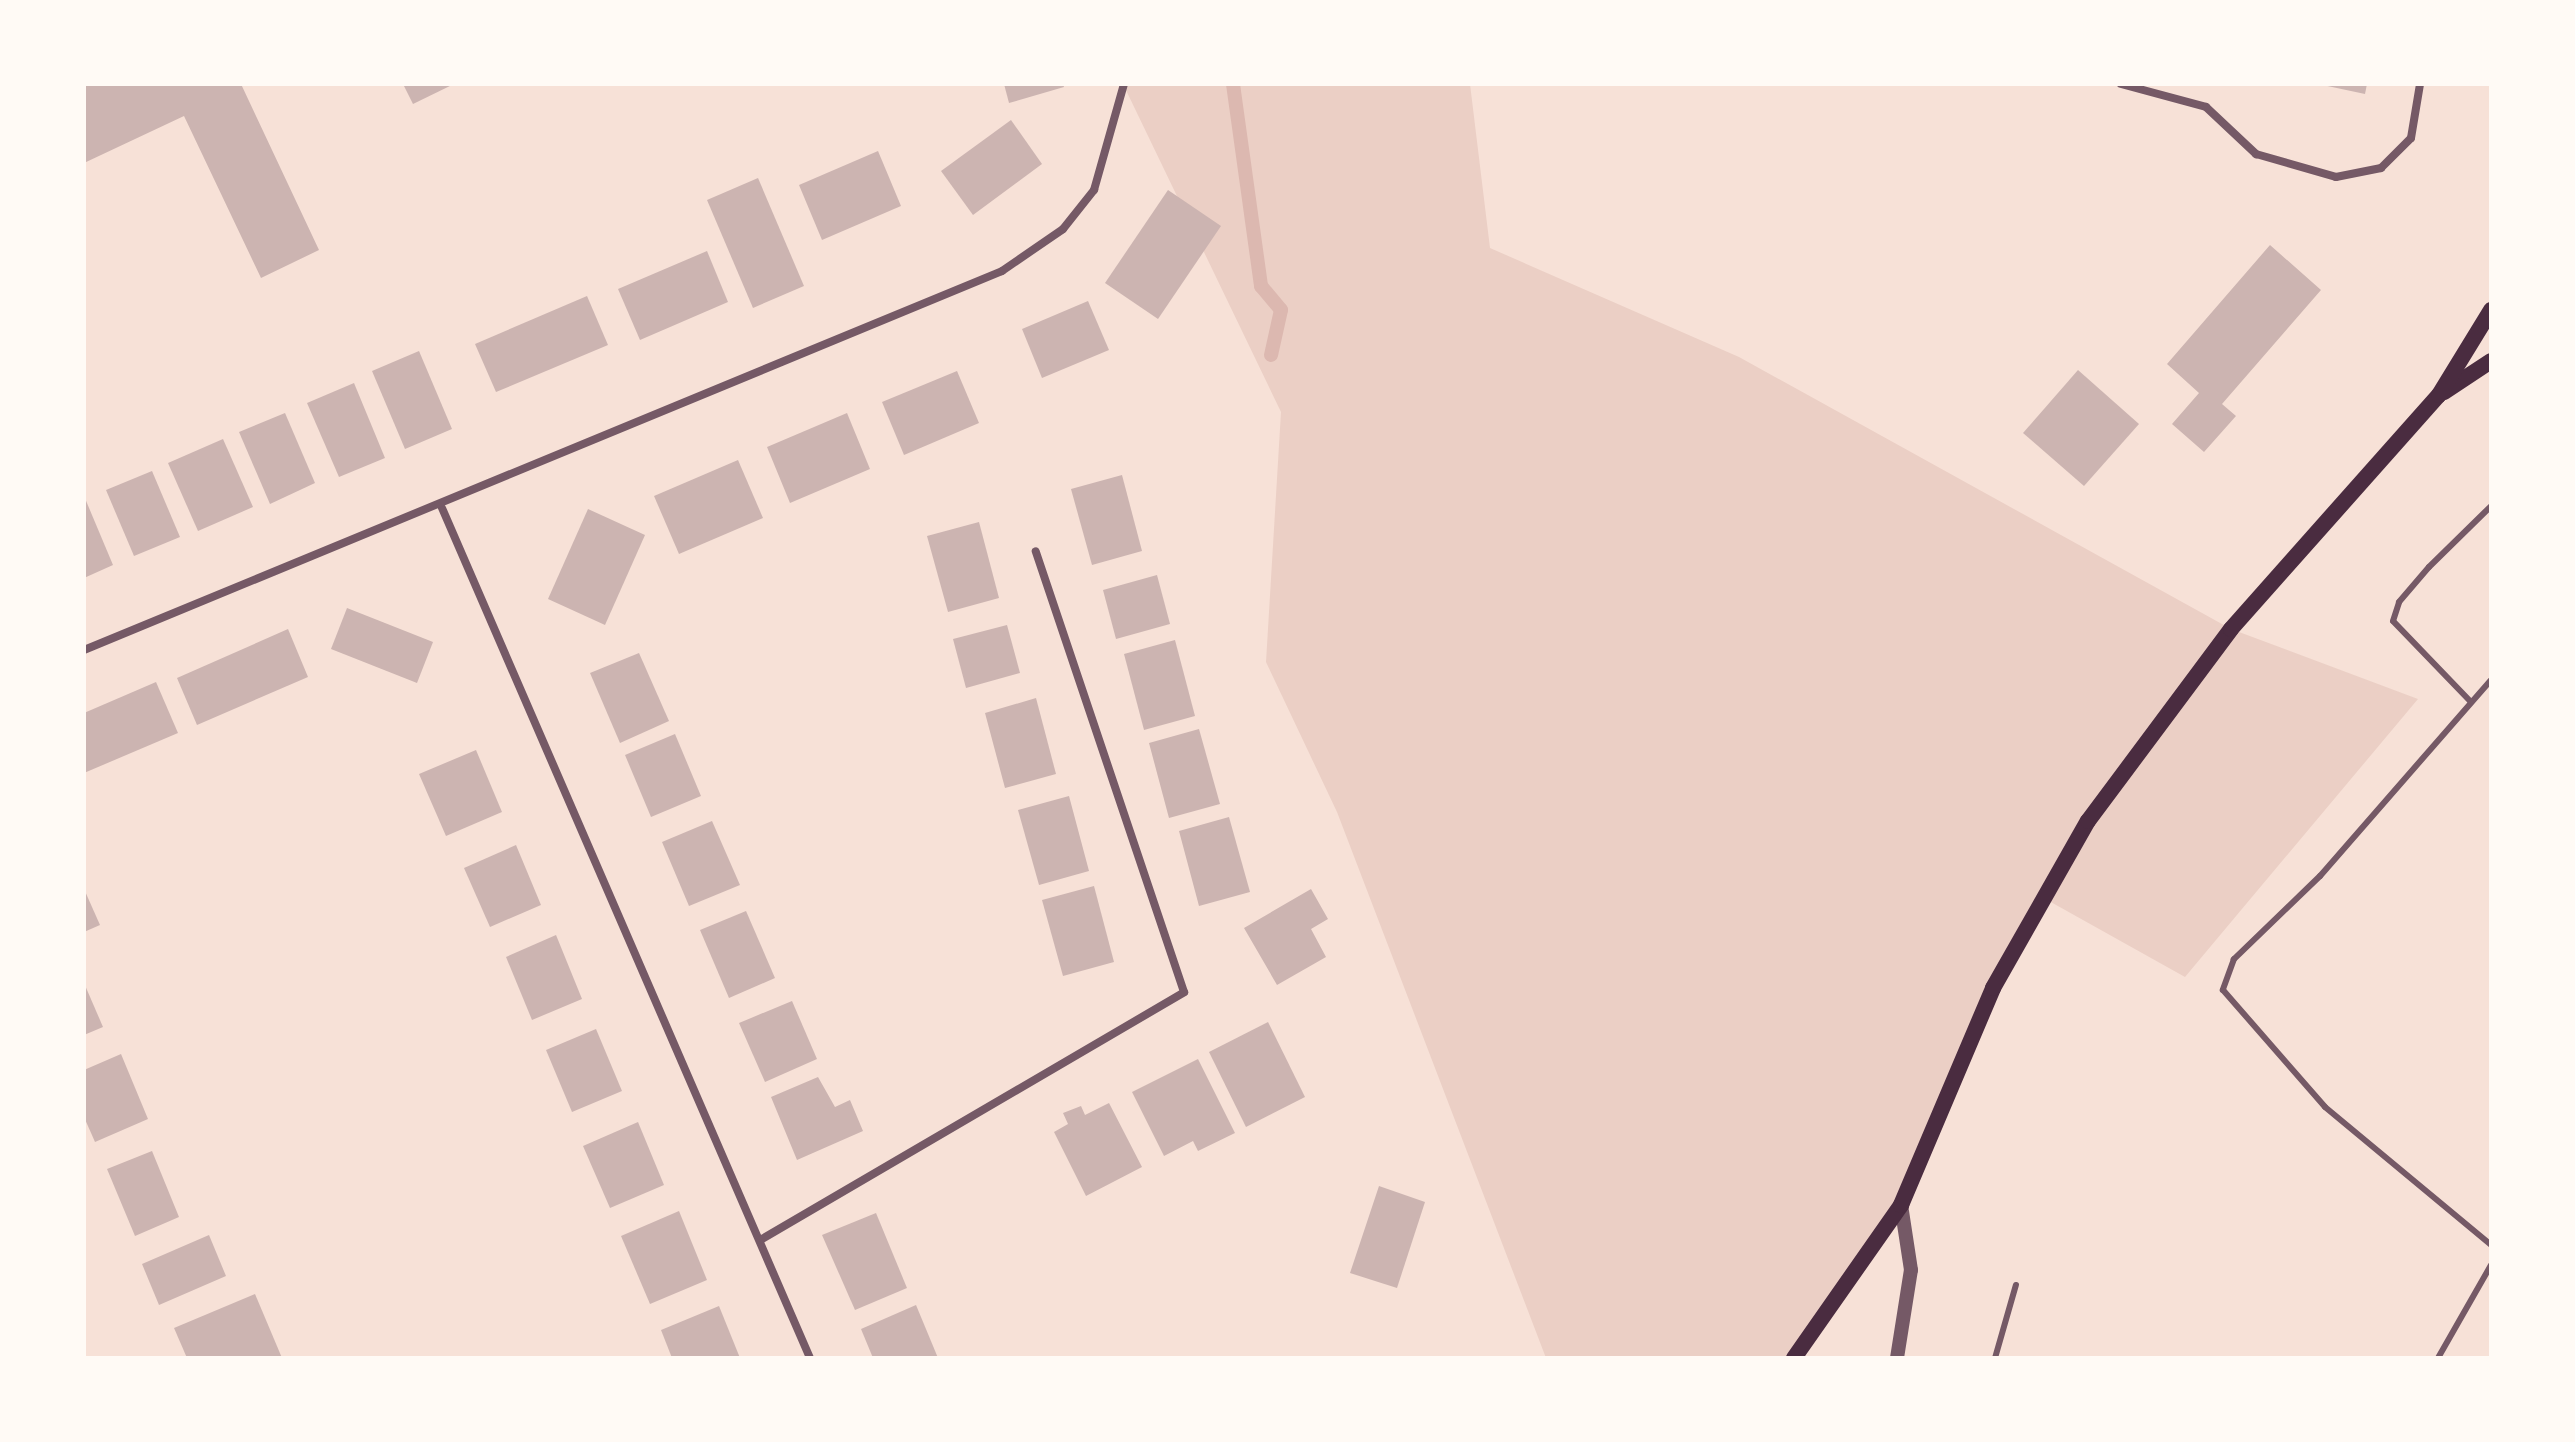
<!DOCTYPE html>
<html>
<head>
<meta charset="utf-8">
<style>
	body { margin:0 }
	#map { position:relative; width:2575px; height:1442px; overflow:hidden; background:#f7e1d7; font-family:"Roboto Condensed",sans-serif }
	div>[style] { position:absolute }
	.green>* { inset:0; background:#ebcfc5 }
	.stream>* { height:14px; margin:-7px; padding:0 7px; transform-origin:7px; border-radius:7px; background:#dcb8b0 }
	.building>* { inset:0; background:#ccb4b1 }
	.service>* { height:6px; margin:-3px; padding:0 3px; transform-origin:3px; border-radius:3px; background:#755966 }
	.minor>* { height:8px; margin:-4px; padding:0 4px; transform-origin:4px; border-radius:4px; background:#755966 }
	.tertiary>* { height:14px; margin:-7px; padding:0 7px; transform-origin:7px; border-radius:7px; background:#755966 }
	.secondary>* { height:16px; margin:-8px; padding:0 8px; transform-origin:8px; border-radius:8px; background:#4a2c40 }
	span { translate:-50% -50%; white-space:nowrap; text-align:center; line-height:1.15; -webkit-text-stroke:8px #fffaf5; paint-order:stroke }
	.frame { position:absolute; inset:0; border:86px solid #fffaf5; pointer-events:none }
</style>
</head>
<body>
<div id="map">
	<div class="green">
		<div style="clip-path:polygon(1123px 84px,1470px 84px,1490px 248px,1739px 357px,2231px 629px,2418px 699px,2185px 977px,2040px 896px,1901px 1205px,1793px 1358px,1546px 1358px,1337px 812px,1266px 662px,1281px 412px)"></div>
	</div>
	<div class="stream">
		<div style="left:1233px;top:84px;width:204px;rotate:82.1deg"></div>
		<div style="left:1261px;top:286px;width:31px;rotate:50deg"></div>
		<div style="left:1281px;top:310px;width:46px;rotate:102.5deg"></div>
	</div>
	<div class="building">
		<div style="clip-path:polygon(84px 84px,241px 84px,319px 250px,261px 278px,184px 116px,84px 163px)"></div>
		<div style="clip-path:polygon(403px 84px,454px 84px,413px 104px)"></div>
		<div style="clip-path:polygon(1004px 84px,1063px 84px,1064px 87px,1009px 103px)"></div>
		<div style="clip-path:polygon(2318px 84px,2367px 84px,2365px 94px)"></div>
		<div style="clip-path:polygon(1011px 120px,1042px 164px,973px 215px,941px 171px)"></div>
		<div style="clip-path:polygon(878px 151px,901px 206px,822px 240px,799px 185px)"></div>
		<div style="clip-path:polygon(758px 178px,804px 286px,753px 308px,707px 200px)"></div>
		<div style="clip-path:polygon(1168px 190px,1221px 226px,1158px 319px,1105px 283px)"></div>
		<div style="clip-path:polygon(2270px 245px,2321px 290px,2222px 404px,2236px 416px,2204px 452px,2172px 424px,2199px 393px,2167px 364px)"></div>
		<div style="clip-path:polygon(707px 251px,728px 302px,640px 340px,618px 289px)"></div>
		<div style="clip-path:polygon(587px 296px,608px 345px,496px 392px,475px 344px)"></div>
		<div style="clip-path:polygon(1088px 301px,1109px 350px,1042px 378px,1022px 329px)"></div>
		<div style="clip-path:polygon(419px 351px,452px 429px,405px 449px,372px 371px)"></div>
		<div style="clip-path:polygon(2078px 370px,2139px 424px,2084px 486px,2023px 433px)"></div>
		<div style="clip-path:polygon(957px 371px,979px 423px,904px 455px,882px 402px)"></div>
		<div style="clip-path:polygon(354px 383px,385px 458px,339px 477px,307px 403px)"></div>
		<div style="clip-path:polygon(285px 413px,315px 483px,270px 504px,239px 432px)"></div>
		<div style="clip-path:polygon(847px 413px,870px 469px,790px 503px,767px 447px)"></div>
		<div style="clip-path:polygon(223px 439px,253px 507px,198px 531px,168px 463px)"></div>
		<div style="clip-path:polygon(738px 460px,763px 518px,679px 554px,654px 496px)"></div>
		<div style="clip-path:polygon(152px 471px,180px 537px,134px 556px,106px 490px)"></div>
		<div style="clip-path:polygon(1122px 475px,1142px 551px,1092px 565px,1071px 489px)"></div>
		<div style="clip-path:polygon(84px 496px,113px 565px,84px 578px)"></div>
		<div style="clip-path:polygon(588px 509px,645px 535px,605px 625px,548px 599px)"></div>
		<div style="clip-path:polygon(979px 522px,999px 598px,948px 612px,927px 536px)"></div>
		<div style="clip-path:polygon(1157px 575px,1170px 624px,1116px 639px,1103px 590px)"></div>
		<div style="clip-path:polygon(347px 608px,433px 642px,417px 683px,331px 649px)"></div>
		<div style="clip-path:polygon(1007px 625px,1020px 673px,966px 688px,953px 639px)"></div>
		<div style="clip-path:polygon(288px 629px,308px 677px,197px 725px,177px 678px)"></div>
		<div style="clip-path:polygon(1175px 640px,1195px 716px,1144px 730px,1124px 654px)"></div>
		<div style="clip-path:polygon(639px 653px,669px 721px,620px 743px,590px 673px)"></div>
		<div style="clip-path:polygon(156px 682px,178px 733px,84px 773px,84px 713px)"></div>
		<div style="clip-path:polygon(1036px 698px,1056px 774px,1005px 788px,985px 713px)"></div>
		<div style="clip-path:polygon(1199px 729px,1220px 804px,1169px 818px,1149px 743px)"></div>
		<div style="clip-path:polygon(675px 734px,701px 796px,651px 817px,625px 755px)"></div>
		<div style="clip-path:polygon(476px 750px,502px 812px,446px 836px,419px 774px)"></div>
		<div style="clip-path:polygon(1069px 796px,1089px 871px,1039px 885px,1018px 810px)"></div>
		<div style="clip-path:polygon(1229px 817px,1250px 892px,1199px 906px,1179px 831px)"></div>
		<div style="clip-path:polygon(712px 821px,740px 885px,689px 906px,662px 842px)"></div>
		<div style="clip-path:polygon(516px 845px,541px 905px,490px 927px,464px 868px)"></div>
		<div style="clip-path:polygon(1094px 886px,1114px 962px,1063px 976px,1042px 900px)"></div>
		<div style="clip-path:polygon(84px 889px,100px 925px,84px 932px)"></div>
		<div style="clip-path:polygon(1311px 889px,1328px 919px,1311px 929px,1326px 957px,1277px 985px,1244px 928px)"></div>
		<div style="clip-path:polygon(746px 911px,775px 978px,729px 998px,700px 930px)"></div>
		<div style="clip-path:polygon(556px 935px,582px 999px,532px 1020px,506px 957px)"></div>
		<div style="clip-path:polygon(84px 983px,103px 1027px,84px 1035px)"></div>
		<div style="clip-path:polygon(792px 1001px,817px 1059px,765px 1082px,739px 1023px)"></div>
		<div style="clip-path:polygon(1268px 1022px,1305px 1097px,1246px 1127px,1209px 1052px)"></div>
		<div style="clip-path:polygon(596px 1029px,622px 1091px,572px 1112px,546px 1050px)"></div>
		<div style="clip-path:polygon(121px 1054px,148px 1119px,95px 1142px,84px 1117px,84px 1070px)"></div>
		<div style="clip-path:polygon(1198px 1059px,1235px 1133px,1198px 1151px,1193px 1141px,1164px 1156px,1132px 1092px)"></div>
		<div style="clip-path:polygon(818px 1077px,835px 1107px,850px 1100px,863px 1131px,797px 1160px,771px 1097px)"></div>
		<div style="clip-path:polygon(1109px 1103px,1142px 1167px,1086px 1196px,1054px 1132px,1068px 1124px,1063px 1113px,1081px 1106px,1085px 1115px)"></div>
		<div style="clip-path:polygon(638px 1122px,664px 1185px,610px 1208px,583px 1146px)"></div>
		<div style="clip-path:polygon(152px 1151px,179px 1217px,135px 1236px,107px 1169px)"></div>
		<div style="clip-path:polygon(1379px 1186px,1425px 1202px,1397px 1288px,1350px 1273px)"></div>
		<div style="clip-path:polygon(679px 1211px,707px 1280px,650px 1304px,621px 1236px)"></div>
		<div style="clip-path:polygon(876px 1213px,907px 1288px,855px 1310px,822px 1235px)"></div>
		<div style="clip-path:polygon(209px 1235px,226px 1276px,159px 1305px,142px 1264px)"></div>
		<div style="clip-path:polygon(255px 1294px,282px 1358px,187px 1358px,174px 1328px)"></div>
		<div style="clip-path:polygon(916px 1305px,938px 1358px,873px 1358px,861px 1329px)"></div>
		<div style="clip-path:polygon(719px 1306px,740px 1358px,672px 1358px,661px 1330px)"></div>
	</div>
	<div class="service">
		<div style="left:2491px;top:680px;width:260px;rotate:131.1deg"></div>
		<div style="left:2320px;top:876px;width:120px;rotate:136deg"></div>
		<div style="left:2234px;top:959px;width:33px;rotate:110deg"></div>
		<div style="left:2223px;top:990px;width:155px;rotate:48.9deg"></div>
		<div style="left:2325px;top:1107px;width:216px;rotate:39.7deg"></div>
		<div style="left:2471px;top:702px;width:112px;rotate:-133.9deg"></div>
		<div style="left:2393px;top:621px;width:20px;rotate:-72deg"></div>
		<div style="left:2399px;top:602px;width:46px;rotate:-49.4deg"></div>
		<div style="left:2429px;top:567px;width:87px;rotate:-44.5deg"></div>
		<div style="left:1995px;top:1358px;width:76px;rotate:-74deg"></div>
		<div style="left:2438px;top:1358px;width:107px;rotate:-60.3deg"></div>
	</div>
	<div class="minor">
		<div style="left:2121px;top:84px;width:88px;rotate:15.1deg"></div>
		<div style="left:2206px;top:107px;width:69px;rotate:43.2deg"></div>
		<div style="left:2256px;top:154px;width:83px;rotate:16deg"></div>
		<div style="left:2336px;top:177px;width:46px;rotate:-11.3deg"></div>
		<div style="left:2381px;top:168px;width:42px;rotate:-45deg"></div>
		<div style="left:2411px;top:138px;width:55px;rotate:-80.5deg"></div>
		<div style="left:442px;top:508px;width:926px;rotate:66.59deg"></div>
		<div style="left:84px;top:650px;width:993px;rotate:-22.43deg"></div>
		<div style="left:1002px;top:271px;width:74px;rotate:-34.5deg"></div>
		<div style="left:1063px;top:229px;width:50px;rotate:-51.5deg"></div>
		<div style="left:1094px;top:190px;width:110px;rotate:-74.2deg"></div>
		<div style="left:762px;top:1239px;width:489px;rotate:-30.3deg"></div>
		<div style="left:1184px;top:992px;width:465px;rotate:-108.6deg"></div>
	</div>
	<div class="tertiary">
		<div style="left:1897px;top:1358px;width:89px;rotate:-81deg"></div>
		<div style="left:1911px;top:1270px;width:66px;rotate:-98.7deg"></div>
	</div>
	<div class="secondary">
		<div style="left:2444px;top:392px;width:56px;rotate:-33.4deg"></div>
		<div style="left:1794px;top:1358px;width:187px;rotate:-55deg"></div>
		<div style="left:1901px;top:1205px;width:236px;rotate:-67deg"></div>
		<div style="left:1993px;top:988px;width:192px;rotate:-60.4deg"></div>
		<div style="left:2088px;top:821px;width:239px;rotate:-53.3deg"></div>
		<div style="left:2231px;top:629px;width:313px;rotate:-48.4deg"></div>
		<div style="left:2439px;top:395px;width:100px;rotate:-58.5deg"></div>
	</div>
	<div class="frame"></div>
</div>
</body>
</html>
